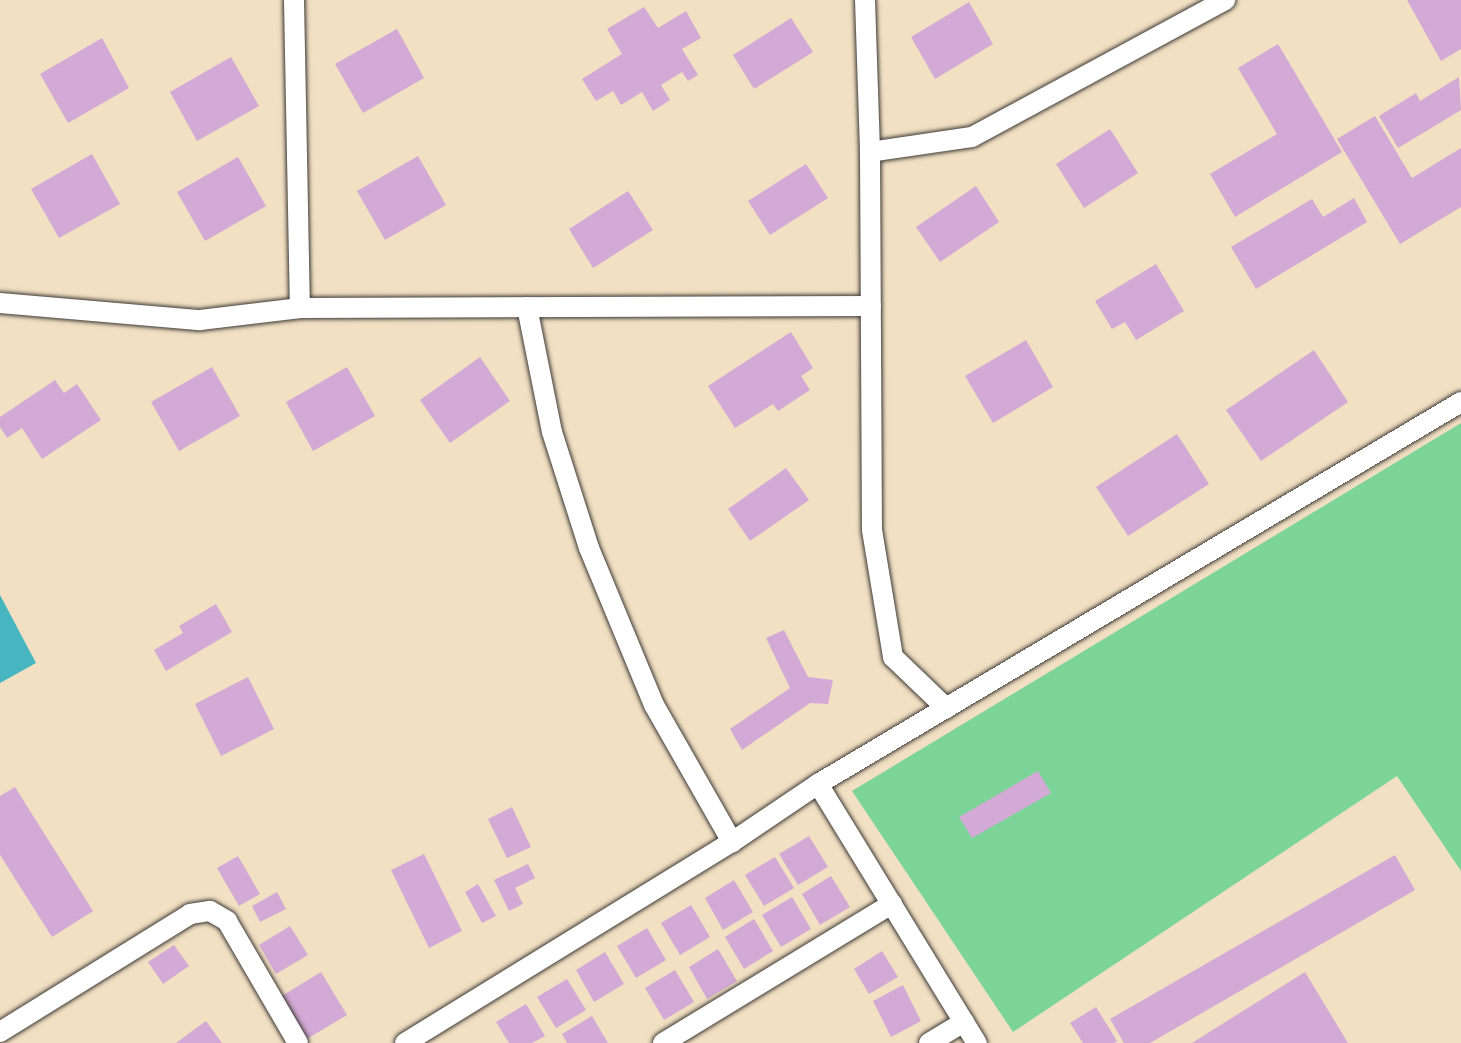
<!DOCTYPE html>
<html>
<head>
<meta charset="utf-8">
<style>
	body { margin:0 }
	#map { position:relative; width:1461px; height:1043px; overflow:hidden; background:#f2e0c3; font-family:"Gochi Hand",sans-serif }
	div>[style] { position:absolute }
	.green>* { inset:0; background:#7cd499 }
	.water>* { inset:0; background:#47b6c1 }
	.building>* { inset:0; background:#d3a9d5 }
	.roads { filter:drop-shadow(0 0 2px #3c3935) drop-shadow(0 0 2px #3c3935) }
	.minor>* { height:20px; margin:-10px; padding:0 10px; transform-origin:10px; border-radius:10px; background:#fff }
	span { translate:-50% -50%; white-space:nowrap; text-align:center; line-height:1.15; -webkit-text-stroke:6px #fbf7ec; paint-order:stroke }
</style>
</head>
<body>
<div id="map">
	<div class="green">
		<div style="clip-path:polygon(1461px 423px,1461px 871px,1397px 776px,1013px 1032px,852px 791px)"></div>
	</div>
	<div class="water">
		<div style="clip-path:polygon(0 595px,36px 663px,0 683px)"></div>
	</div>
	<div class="building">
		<div style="clip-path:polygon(1407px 0,1461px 0,1461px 49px,1441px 61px)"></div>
		<div style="clip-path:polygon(969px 2px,993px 44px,935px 79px,911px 37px)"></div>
		<div style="clip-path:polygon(644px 7px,658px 28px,686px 11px,701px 38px,682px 49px,698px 75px,688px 81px,682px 72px,661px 85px,670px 100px,653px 111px,642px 92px,621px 105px,613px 91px,596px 101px,582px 79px,622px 54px,607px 29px)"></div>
		<div style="clip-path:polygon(791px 18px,813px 52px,754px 89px,733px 55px)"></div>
		<div style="clip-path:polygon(397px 29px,424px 78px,363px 113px,335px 64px)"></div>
		<div style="clip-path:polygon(102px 38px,129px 88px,68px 123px,40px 74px)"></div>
		<div style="clip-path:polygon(1278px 44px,1342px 152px,1235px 217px,1210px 174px,1277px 134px,1238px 68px)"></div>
		<div style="clip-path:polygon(231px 57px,259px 106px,197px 141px,170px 92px)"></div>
		<div style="clip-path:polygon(1459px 77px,1461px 110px,1398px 148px,1379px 116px,1416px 93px,1420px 101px)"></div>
		<div style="clip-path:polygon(1375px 116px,1412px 178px,1461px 148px,1461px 207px,1400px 244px,1337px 139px)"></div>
		<div style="clip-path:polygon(1110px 129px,1138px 173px,1084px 208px,1056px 164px)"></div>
		<div style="clip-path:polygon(92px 154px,120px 204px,59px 238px,31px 189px)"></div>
		<div style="clip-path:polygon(418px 156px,446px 205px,385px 240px,357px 191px)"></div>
		<div style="clip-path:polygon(238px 157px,266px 206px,205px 241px,177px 192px)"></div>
		<div style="clip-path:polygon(806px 164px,828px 198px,770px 235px,748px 201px)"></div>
		<div style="clip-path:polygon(976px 186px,999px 222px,940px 262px,916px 227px)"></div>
		<div style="clip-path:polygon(628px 191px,653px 230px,593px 268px,569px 229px)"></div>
		<div style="clip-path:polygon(1354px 198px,1367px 222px,1256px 289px,1231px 247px,1312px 199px,1323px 217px)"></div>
		<div style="clip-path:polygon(1156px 264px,1184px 311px,1136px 340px,1125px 322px,1112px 329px,1095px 301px)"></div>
		<div style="clip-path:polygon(791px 332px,813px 368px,801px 376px,810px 390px,778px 411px,773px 404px,735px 428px,708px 386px)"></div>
		<div style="clip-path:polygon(1026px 340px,1053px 387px,993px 423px,965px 376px)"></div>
		<div style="clip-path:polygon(1314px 350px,1348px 402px,1261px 461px,1226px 410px)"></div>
		<div style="clip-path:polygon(480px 357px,510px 401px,450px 443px,420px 400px)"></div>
		<div style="clip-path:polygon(212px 367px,240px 416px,179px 451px,151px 402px)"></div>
		<div style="clip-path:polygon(347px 367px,375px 416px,313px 451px,286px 402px)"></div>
		<div style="clip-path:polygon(55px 380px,64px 393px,77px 384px,101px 420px,42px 459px,22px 428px,7px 438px,0 427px,0 417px)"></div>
		<div style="clip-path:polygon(1177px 434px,1209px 484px,1128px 536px,1096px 487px)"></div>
		<div style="clip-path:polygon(786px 468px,809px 500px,750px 541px,728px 509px)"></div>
		<div style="clip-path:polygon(216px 604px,232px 632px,166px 671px,154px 650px,183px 633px,179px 626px)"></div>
		<div style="clip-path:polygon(784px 630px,808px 677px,833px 680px,828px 704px,810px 703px,742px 750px,730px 729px,790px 688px,766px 638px)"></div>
		<div style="clip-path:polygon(248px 677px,274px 729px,221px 756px,195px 704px)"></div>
		<div style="clip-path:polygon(1038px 771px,1051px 793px,972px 838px,959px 817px)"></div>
		<div style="clip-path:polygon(15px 787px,93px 911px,52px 937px,0 855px,0 796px)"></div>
		<div style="clip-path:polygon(512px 807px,531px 847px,507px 858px,488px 819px)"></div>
		<div style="clip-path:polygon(809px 836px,828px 867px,798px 885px,779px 854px)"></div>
		<div style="clip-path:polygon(424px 854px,462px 931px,429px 948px,391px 870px)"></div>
		<div style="clip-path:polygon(1395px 855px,1415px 890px,1150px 1043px,1124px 1043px,1110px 1019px)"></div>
		<div style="clip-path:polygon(238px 856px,260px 894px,239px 906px,217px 868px)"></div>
		<div style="clip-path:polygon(775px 857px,794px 888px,764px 906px,745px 875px)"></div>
		<div style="clip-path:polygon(528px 864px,535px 878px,515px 888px,523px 904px,509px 911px,494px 880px)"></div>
		<div style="clip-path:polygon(831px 876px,850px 907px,820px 925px,802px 894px)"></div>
		<div style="clip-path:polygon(734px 880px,753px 912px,723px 930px,705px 898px)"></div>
		<div style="clip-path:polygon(478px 884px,496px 916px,482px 923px,465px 892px)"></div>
		<div style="clip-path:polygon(277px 892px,286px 909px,260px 922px,252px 906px)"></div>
		<div style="clip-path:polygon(792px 897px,811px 929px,781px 947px,762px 915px)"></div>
		<div style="clip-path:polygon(691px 905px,710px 937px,680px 955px,661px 923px)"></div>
		<div style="clip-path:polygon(754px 919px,773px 951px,744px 969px,725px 937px)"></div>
		<div style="clip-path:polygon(290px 926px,308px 955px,276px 974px,259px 945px)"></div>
		<div style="clip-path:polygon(647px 928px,666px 960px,636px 978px,617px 946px)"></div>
		<div style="clip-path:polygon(174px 945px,189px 966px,163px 984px,148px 962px)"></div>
		<div style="clip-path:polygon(718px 949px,737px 981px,707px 999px,689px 967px)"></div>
		<div style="clip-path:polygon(882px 951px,898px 977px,869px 994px,854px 969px)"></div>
		<div style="clip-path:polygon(605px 952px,624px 984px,594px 1002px,576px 970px)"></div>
		<div style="clip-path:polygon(675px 970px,694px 1002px,664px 1020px,645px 988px)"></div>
		<div style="clip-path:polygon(321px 972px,347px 1015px,305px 1040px,280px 997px)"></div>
		<div style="clip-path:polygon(1305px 972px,1348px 1043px,1192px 1043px)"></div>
		<div style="clip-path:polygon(567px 979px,586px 1010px,556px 1028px,537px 997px)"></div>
		<div style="clip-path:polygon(903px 985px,921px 1021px,891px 1037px,873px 1001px)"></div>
		<div style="clip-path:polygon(526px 1004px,545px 1036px,532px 1043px,509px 1043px,496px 1022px)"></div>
		<div style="clip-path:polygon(1096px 1007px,1117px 1041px,1114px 1043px,1083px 1043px,1070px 1023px)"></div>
		<div style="clip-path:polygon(592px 1016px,608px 1043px,567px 1043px,562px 1034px)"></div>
		<div style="clip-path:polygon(206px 1021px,222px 1043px,176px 1043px)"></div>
	</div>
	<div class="roads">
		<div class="minor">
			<div style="left:294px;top:0;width:308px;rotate:88.9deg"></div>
			<div style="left:865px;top:0;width:152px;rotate:88.1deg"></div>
			<div style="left:870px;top:152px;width:378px;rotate:89.7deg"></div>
			<div style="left:872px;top:530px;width:129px;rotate:80.6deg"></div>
			<div style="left:893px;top:657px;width:74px;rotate:43.9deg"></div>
			<div style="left:870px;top:152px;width:103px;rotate:-8.4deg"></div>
			<div style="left:972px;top:137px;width:288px;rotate:-28.4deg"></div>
			<div style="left:0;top:303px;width:201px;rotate:4.9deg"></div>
			<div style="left:200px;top:320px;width:101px;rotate:-6.8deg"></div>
			<div style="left:300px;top:308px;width:571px;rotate:-0.2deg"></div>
			<div style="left:527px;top:307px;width:127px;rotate:78.7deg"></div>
			<div style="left:552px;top:432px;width:122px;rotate:72.3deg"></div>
			<div style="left:589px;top:548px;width:170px;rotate:67.5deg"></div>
			<div style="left:654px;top:705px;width:158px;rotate:60.3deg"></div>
			<div style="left:818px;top:784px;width:304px;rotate:58.5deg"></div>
			<div style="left:0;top:1032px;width:224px;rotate:-31.8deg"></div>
			<div style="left:190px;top:914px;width:20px;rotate:-9deg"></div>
			<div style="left:210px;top:911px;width:20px;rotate:30deg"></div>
			<div style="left:227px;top:921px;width:141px;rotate:59.8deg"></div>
			<div style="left:405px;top:1043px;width:384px;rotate:-31.6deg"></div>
			<div style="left:732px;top:842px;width:104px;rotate:-34deg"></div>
			<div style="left:818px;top:784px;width:748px;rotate:-30.71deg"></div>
			<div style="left:663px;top:1043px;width:268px;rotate:-31.3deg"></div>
			<div style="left:929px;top:1043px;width:41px;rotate:-31deg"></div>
		</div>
	</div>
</div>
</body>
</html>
